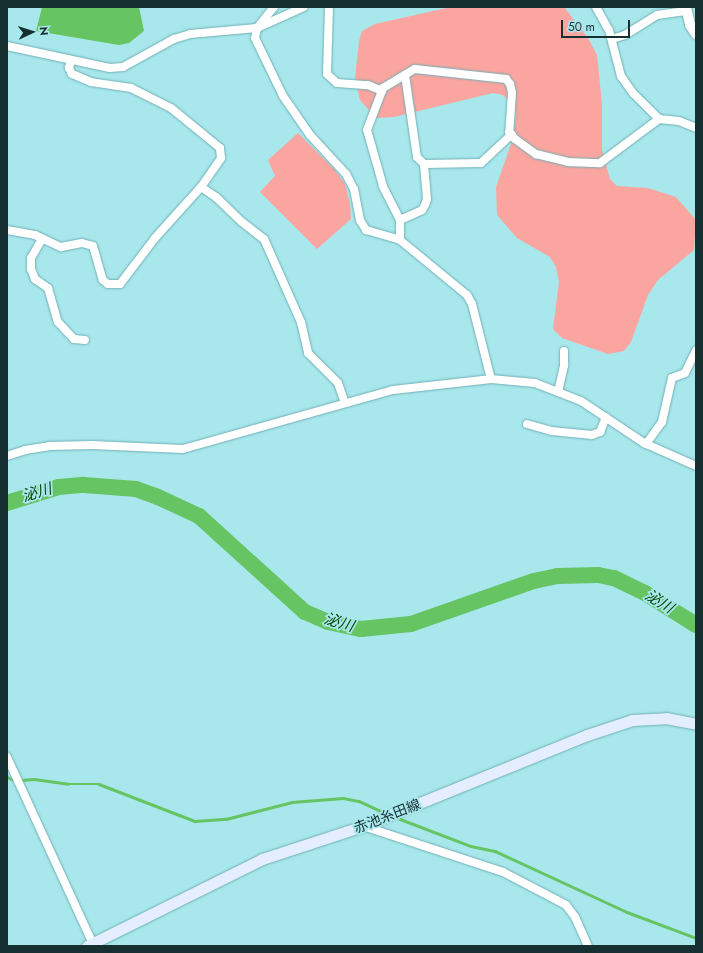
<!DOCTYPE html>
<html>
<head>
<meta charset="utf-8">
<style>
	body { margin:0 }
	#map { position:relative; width:703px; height:953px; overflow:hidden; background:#a8e8ed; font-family:Jost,"Noto Sans JP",sans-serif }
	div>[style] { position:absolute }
	.green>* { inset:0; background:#faa5a0 }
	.water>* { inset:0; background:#66c463 }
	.stream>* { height:2.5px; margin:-1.25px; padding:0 1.25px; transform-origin:1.25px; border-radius:1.25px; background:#66c463 }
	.river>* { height:16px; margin:-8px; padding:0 8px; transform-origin:8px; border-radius:8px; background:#66c463 }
	.roads { filter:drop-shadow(0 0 1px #71afb5) drop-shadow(0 0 1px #71afb5) }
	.minor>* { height:8px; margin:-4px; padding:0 4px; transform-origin:4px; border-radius:4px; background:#fff }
	.tertiary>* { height:10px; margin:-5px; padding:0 5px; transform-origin:5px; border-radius:5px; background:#fff }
	.secondary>* { height:11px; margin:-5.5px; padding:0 5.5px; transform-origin:5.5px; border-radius:5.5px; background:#e5eeff }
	span { translate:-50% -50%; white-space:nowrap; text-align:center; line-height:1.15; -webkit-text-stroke:3.5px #a8e8ed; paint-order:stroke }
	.street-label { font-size:14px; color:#163032 }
	.water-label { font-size:15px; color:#014804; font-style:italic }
	.frame { position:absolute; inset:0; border:8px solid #163032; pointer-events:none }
	.north { position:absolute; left:12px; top:12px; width:40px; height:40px; -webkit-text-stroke:3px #a8e8ed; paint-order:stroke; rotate:86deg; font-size:11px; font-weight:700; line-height:16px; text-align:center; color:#163032 }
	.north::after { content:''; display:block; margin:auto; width:14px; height:18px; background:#163032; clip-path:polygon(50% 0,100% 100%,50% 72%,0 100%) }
	.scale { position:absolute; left:561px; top:20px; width:69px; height:18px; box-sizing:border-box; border:2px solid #163032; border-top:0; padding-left:5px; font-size:12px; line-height:14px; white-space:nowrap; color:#163032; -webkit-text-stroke:3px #a8e8ed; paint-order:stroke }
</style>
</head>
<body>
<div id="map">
	<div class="green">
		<div style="clip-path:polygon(451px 7px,564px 7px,588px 38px,597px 55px,602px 104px,602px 150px,610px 179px,617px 186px,648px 188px,676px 197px,696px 220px,694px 250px,658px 280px,648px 295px,631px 342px,624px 351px,608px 354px,562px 338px,553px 329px,559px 282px,556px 267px,550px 257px,517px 238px,497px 215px,496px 187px,512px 141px,516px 114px,512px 104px,503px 95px,493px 93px,394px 117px,376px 118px,360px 100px,355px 79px,359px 41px,362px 31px,375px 24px)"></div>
		<div style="clip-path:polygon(298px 133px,335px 170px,345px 184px,350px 204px,351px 219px,317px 249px,260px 192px,275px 176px,268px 160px)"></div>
	</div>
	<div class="water">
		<div style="clip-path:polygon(42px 7px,139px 7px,144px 31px,129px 43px,119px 45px,36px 31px)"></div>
	</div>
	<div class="stream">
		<div style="left:7px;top:777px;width:10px;rotate:24deg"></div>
		<div style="left:21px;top:780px;width:13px;rotate:-4deg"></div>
		<div style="left:34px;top:779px;width:34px;rotate:8deg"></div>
		<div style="left:68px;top:784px;width:31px"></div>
		<div style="left:99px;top:784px;width:103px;rotate:21.1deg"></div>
		<div style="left:195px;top:821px;width:31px;rotate:-4deg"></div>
		<div style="left:226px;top:819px;width:68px;rotate:-14.4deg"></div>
		<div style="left:292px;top:802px;width:51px;rotate:-4.5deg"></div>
		<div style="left:343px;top:798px;width:16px;rotate:11deg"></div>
		<div style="left:359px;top:801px;width:29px;rotate:25deg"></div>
		<div style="left:395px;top:817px;width:81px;rotate:20.9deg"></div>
		<div style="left:471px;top:846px;width:25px;rotate:12deg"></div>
		<div style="left:495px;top:851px;width:145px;rotate:24.8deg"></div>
		<div style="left:627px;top:912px;width:74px;rotate:20.6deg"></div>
	</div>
	<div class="river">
		<div style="left:7px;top:503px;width:54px;rotate:-17.1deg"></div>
		<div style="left:59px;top:487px;width:25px;rotate:-5deg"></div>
		<div style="left:84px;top:485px;width:52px;rotate:4.4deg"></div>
		<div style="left:136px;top:489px;width:23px;rotate:20deg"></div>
		<div style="left:158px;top:497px;width:45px;rotate:24.9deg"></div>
		<div style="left:199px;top:516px;width:143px;rotate:42.2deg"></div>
		<div style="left:305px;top:612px;width:25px;rotate:23deg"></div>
		<div style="left:328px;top:622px;width:34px;rotate:12deg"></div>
		<div style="left:361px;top:629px;width:50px;rotate:-5.7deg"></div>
		<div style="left:411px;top:624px;width:130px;rotate:-19.3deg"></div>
		<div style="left:534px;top:581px;width:24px;rotate:-12deg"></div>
		<div style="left:557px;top:576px;width:41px;rotate:-1.4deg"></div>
		<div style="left:598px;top:575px;width:16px;rotate:11deg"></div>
		<div style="left:614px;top:578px;width:34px;rotate:26deg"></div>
		<div style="left:645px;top:593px;width:60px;rotate:32.1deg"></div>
	</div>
	<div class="roads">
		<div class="minor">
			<div style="left:274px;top:7px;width:27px;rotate:129deg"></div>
			<div style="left:257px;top:28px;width:10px;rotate:101deg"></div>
			<div style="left:255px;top:38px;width:64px;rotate:64.2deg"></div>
			<div style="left:283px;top:96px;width:47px;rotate:55.3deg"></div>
			<div style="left:310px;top:135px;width:53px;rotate:47.3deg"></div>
			<div style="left:346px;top:174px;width:17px;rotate:62deg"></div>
			<div style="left:354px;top:189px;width:32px;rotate:79deg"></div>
			<div style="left:360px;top:220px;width:12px;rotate:59deg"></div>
			<div style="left:366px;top:230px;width:35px;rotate:16deg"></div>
			<div style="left:400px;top:240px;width:87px;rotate:39.4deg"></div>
			<div style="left:467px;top:295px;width:10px;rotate:61deg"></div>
			<div style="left:472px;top:304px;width:77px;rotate:75.8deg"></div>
			<div style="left:329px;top:7px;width:67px;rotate:91.7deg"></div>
			<div style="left:327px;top:74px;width:13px;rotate:42deg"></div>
			<div style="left:337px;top:83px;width:31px;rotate:4deg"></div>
			<div style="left:368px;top:85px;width:15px;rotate:23deg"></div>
			<div style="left:596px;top:7px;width:26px;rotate:61deg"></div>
			<div style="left:609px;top:30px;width:48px;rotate:75.4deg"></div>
			<div style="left:621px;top:76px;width:21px;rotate:55deg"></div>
			<div style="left:633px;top:93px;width:37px;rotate:45deg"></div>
			<div style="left:659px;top:119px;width:20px;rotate:6deg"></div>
			<div style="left:679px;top:121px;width:18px;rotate:22deg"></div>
			<div style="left:612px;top:39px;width:14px;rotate:-17deg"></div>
			<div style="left:625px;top:35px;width:38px;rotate:-32deg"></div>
			<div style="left:657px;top:15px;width:29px;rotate:-8deg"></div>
			<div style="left:7px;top:46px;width:105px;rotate:12.1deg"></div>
			<div style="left:110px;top:68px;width:13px;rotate:-4deg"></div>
			<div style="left:123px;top:67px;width:58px;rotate:-28.8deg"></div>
			<div style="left:174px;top:39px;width:17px;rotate:-17deg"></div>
			<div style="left:190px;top:34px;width:67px;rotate:-5.1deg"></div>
			<div style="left:257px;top:28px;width:51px;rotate:-24.1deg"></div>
			<div style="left:405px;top:75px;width:83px;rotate:81.7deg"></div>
			<div style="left:417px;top:157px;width:10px;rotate:45deg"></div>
			<div style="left:424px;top:164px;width:57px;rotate:-1deg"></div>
			<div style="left:481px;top:163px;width:42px;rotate:-43.1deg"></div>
			<div style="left:201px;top:187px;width:18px;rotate:34deg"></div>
			<div style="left:216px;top:197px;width:36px;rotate:44deg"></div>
			<div style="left:242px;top:222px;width:28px;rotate:38deg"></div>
			<div style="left:264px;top:239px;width:91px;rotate:66deg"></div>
			<div style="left:301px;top:322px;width:32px;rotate:77deg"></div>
			<div style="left:308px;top:353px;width:42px;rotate:45deg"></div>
			<div style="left:338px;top:383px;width:21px;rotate:71deg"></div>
			<div style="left:400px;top:220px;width:24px;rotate:-24deg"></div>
			<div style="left:422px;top:210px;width:6px;rotate:-59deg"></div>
			<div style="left:425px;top:205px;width:6px;rotate:-72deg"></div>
			<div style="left:427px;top:199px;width:35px;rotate:-95deg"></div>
			<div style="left:7px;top:230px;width:28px;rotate:10deg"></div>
			<div style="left:35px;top:235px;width:29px;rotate:25deg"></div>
			<div style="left:61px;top:247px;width:21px;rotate:-11deg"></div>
			<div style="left:82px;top:243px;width:11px;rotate:15deg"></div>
			<div style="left:93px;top:246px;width:35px;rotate:74deg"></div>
			<div style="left:103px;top:280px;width:6px;rotate:39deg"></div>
			<div style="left:108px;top:284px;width:12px"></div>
			<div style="left:120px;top:284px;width:58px;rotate:-52.7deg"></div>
			<div style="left:155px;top:238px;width:69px;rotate:-48deg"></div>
			<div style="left:201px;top:187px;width:35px;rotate:-55deg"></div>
			<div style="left:221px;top:158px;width:10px;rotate:-96deg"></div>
			<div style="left:220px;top:148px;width:63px;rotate:-140.8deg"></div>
			<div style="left:171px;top:108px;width:45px;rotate:-153.4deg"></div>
			<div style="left:131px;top:88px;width:40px;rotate:-171.5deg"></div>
			<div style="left:91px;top:82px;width:21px;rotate:-157deg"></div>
			<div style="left:72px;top:74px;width:7px;rotate:-117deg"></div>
			<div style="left:69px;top:68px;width:8px;rotate:-76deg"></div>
			<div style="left:42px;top:239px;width:22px;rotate:120deg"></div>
			<div style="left:31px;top:258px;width:11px;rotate:90deg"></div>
			<div style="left:31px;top:269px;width:11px;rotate:68deg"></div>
			<div style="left:35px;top:279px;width:16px;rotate:35deg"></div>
			<div style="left:48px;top:288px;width:35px;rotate:74deg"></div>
			<div style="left:58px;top:322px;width:23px;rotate:47deg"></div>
			<div style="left:74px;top:339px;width:11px;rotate:5deg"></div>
			<div style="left:400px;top:240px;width:20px;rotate:-90deg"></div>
			<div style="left:400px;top:220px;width:38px;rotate:-117deg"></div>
			<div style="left:383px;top:186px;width:58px;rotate:-105.9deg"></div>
			<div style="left:367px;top:130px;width:45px;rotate:-69.1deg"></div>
			<div style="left:383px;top:88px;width:37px;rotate:-31deg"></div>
			<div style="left:415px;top:69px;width:92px;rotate:6.3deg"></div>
			<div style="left:506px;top:79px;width:6px;rotate:51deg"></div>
			<div style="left:510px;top:84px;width:9px;rotate:77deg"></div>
			<div style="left:512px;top:93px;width:39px;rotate:94deg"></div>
			<div style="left:509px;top:132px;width:9px;rotate:49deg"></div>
			<div style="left:515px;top:139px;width:26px;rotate:36deg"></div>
			<div style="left:536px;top:154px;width:32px;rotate:14deg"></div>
			<div style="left:567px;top:162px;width:33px;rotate:2deg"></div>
			<div style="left:600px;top:163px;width:74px;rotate:-36.7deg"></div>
			<div style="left:558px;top:392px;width:28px;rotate:-77deg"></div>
			<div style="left:564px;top:365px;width:14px;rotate:-90deg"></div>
			<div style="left:527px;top:424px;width:26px;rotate:16deg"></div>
			<div style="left:552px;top:431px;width:40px;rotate:5.7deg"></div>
			<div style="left:592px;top:435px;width:9px;rotate:-21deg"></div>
			<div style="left:600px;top:432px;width:16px;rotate:-68deg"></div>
			<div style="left:646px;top:444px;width:27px;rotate:-54deg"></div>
			<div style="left:662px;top:422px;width:45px;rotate:-77.2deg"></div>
			<div style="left:672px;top:378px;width:14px;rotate:-21deg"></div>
			<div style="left:685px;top:373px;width:25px;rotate:-64deg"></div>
			<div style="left:7px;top:456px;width:19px;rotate:-18deg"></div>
			<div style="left:25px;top:450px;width:24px;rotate:-9deg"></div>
			<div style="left:49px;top:446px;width:43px;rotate:-1.3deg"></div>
			<div style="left:92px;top:445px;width:91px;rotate:2.5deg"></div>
			<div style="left:183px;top:449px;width:218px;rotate:-15.7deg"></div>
			<div style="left:393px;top:390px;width:99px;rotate:-6.4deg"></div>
			<div style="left:491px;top:379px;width:44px;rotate:5.2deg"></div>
			<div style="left:535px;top:383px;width:49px;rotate:21.4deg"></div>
			<div style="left:581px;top:401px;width:76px;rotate:33.7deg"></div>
			<div style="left:644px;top:443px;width:57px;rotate:23.9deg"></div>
			<div style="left:7px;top:757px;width:208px;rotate:65.3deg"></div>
			<div style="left:363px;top:826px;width:147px;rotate:18.2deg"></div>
			<div style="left:503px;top:872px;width:71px;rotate:27.6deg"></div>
			<div style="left:566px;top:905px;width:15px;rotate:53deg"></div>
			<div style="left:575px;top:917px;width:32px;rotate:66deg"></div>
		</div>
		<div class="tertiary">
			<div style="left:686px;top:7px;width:18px;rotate:77deg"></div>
			<div style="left:690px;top:25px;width:11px;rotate:56deg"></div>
		</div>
		<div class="secondary">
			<div style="left:87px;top:946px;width:195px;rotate:-26.4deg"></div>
			<div style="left:262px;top:859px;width:106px;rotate:-18.1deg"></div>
			<div style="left:363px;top:826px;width:242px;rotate:-22.1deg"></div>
			<div style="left:587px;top:735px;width:47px;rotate:-18.4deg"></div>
			<div style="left:632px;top:720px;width:34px;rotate:-3deg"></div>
			<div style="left:666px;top:718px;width:31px;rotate:11deg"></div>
		</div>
	</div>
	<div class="street-label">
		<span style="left:387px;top:816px;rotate:-21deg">赤池糸田線</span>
	</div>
	<div class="water-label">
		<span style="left:37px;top:493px;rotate:-17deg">泌川</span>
		<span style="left:659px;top:602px;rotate:31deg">泌川</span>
		<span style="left:339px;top:623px;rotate:16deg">泌川</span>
	</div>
	<div class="frame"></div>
	<div class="north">N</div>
	<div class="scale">50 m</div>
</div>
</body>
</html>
